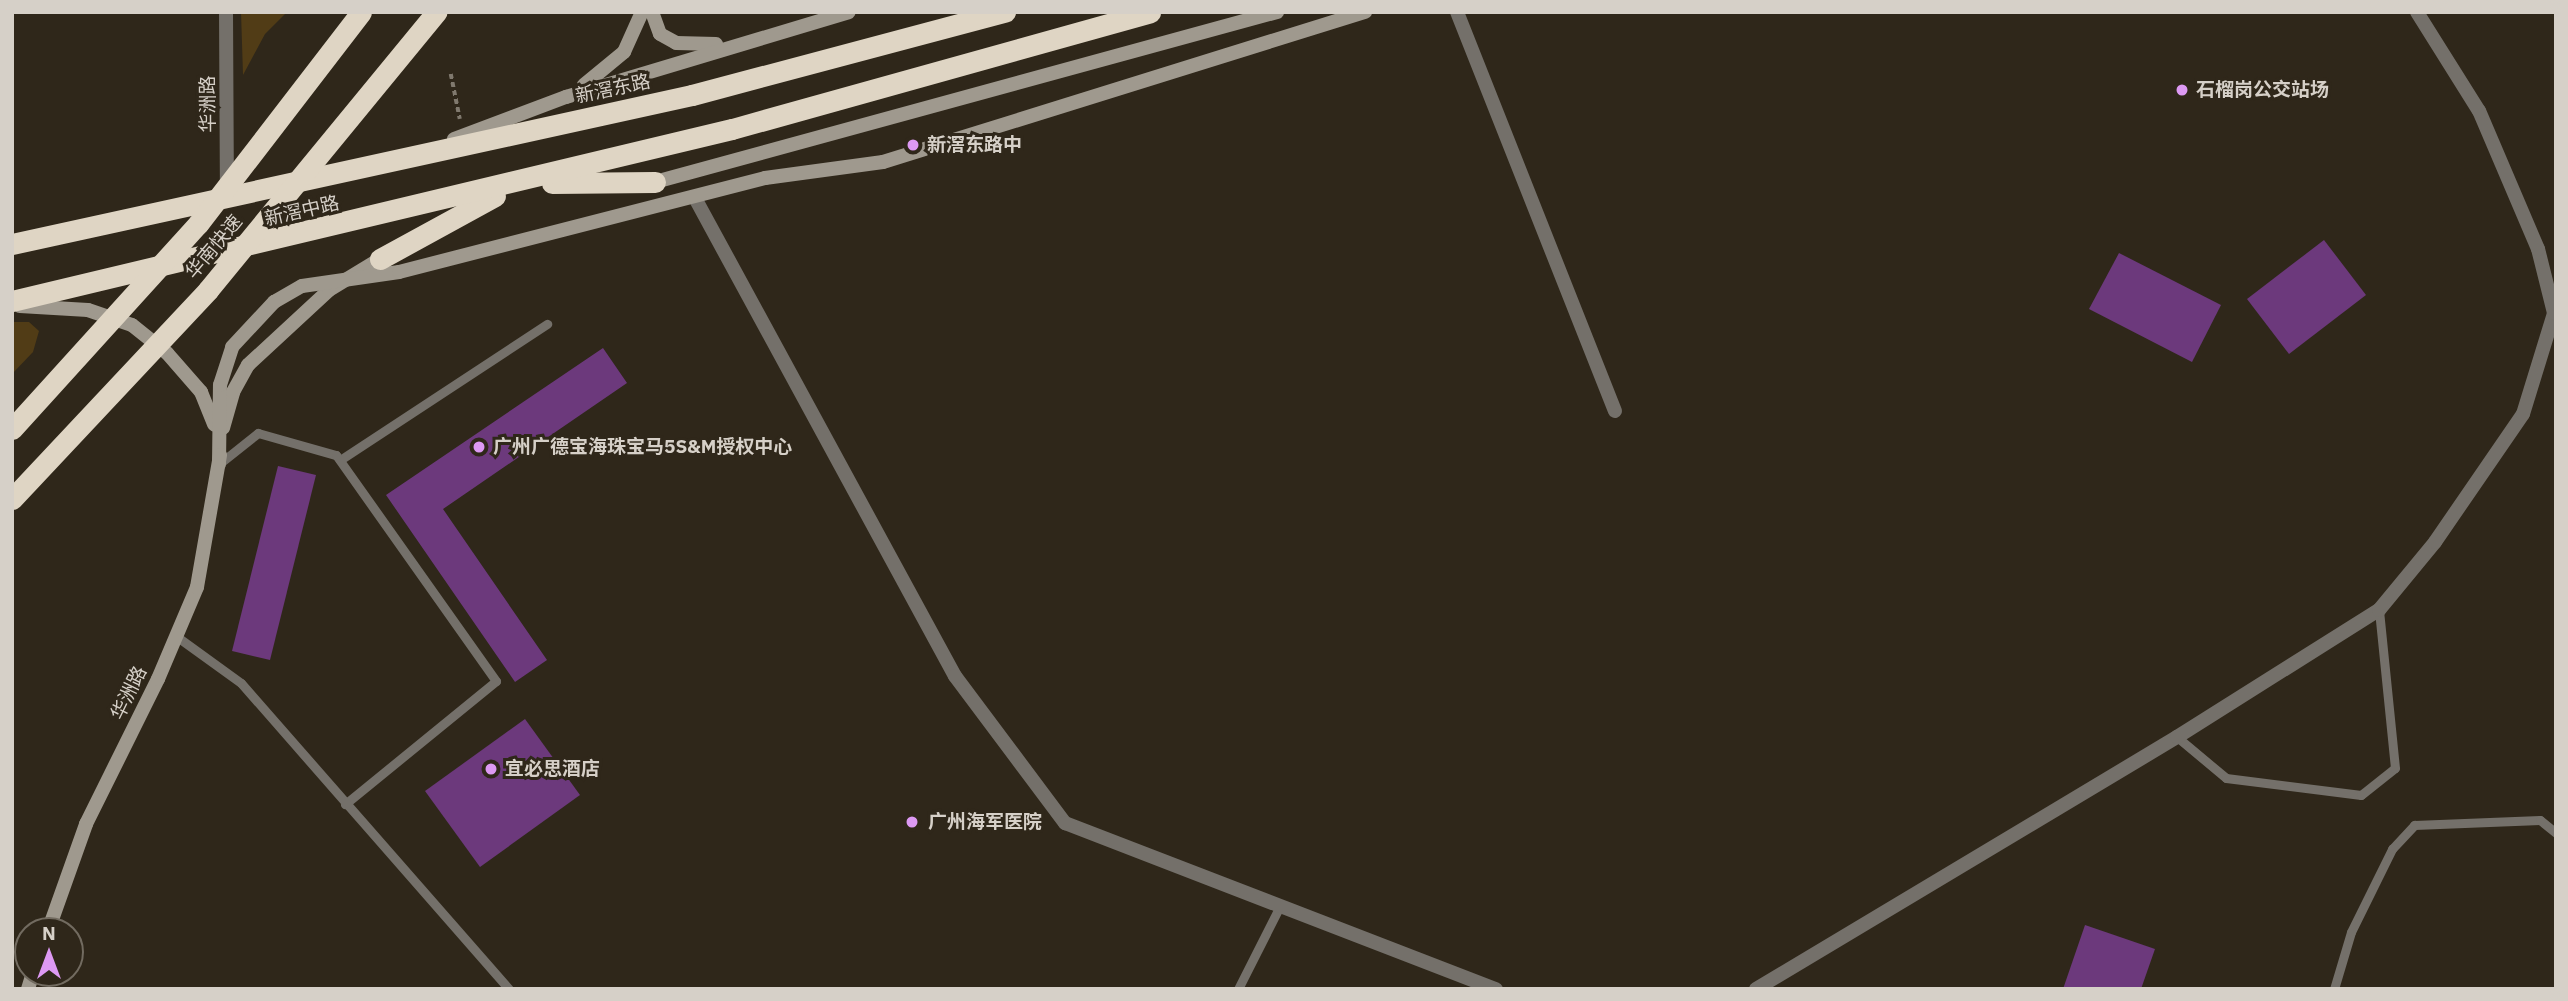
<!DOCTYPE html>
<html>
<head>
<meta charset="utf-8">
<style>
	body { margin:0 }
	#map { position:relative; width:2568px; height:1001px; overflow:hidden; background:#2f271a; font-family:"IBM Plex Sans","Noto Sans SC",sans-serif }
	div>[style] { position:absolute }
	.green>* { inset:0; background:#513c16 }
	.building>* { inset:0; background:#6c397c }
	.path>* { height:3.5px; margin-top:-1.75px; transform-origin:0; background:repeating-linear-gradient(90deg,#80796e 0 5px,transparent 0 8.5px) }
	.lane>* { height:9px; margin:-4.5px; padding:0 4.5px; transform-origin:4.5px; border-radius:4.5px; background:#74706a }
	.street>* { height:14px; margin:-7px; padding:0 7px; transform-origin:7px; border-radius:7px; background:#74706a }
	.secondary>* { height:14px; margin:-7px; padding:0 7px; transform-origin:7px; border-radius:7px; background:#9f998e }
	.highway>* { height:21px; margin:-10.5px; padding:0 10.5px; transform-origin:10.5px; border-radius:10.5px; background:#dfd5c4 }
	.dots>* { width:19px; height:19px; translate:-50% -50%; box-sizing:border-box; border:4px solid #2f271a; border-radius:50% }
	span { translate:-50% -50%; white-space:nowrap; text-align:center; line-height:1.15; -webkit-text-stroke:6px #2f271a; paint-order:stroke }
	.street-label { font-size:19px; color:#d6d0c8 }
	.poi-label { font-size:19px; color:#d6d0c8; font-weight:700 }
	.left { translate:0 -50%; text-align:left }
	.frame { position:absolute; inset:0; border:14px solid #d6d0c8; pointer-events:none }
	.north { position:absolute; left:14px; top:917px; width:70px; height:70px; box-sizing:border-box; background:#2f271a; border:2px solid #726b60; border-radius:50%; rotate:0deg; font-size:19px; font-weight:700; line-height:28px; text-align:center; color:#d6d0c8 }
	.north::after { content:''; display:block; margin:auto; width:24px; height:32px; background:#dd99f3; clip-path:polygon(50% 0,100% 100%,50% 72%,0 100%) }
</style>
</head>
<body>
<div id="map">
	<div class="green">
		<div style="clip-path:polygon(241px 12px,287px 12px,265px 34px,243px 75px)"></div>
		<div style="clip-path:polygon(12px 322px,29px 322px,39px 331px,33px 352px,12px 374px)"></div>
	</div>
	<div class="building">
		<div style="clip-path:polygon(2324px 240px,2366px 295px,2289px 354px,2247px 299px)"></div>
		<div style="clip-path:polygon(2119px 253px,2221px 305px,2192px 362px,2089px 309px)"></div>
		<div style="clip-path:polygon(603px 348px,627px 383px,443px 509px,547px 660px,515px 682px,386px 495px)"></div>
		<div style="clip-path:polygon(278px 466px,316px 475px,270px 660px,232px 651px)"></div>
		<div style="clip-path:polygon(525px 719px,580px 795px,480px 867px,425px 791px)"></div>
		<div style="clip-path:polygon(2085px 925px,2155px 949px,2141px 989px,2063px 989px)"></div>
	</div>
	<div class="path">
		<div style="left:451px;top:74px;width:46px;rotate:78.7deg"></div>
	</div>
	<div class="lane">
		<div style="left:340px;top:460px;width:248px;rotate:-33.3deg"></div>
		<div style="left:219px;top:464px;width:50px;rotate:-38.5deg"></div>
		<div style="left:258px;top:433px;width:81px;rotate:15.8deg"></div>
		<div style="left:336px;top:455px;width:277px;rotate:54.7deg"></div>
		<div style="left:496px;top:681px;width:195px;rotate:140.8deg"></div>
		<div style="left:176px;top:636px;width:80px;rotate:35.9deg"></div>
		<div style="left:241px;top:683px;width:407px;rotate:48.8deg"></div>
		<div style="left:2177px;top:737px;width:64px;rotate:39.9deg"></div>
		<div style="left:2226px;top:778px;width:136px;rotate:7.2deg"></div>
		<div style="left:2361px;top:795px;width:43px;rotate:-38.5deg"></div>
		<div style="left:2395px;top:768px;width:159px;rotate:-95.8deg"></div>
		<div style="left:1238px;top:989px;width:93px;rotate:-63.2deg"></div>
		<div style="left:2334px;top:989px;width:59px;rotate:-73.4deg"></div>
		<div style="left:2351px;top:932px;width:93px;rotate:-63.7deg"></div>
		<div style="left:2392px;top:849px;width:33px;rotate:-47deg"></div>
		<div style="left:2414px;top:825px;width:126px;rotate:-2.3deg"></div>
		<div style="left:2540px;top:820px;width:21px;rotate:39deg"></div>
	</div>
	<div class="street">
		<div style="left:226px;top:12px;width:176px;rotate:89.7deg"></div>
		<div style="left:1457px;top:12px;width:429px;rotate:68.4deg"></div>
		<div style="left:695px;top:198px;width:544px;rotate:61.46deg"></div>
		<div style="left:955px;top:676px;width:184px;rotate:53.2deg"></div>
		<div style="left:1065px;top:823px;width:462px;rotate:21.1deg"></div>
		<div style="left:1756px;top:989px;width:491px;rotate:-30.9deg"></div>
		<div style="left:2177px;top:737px;width:239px;rotate:-32.2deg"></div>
		<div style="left:2379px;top:610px;width:88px;rotate:-50.5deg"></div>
		<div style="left:2435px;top:542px;width:155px;rotate:-55.5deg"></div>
		<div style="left:2523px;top:414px;width:106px;rotate:-72.9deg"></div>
		<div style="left:2554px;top:313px;width:66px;rotate:-104deg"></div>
		<div style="left:2538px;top:249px;width:150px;rotate:-113.1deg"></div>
		<div style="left:2479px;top:111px;width:117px;rotate:-122.1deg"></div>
	</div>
	<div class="secondary">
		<div style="left:652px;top:12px;width:23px;rotate:70deg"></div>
		<div style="left:660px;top:34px;width:18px;rotate:29deg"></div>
		<div style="left:676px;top:43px;width:40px;rotate:1.4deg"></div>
		<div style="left:584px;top:85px;width:52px;rotate:-39.5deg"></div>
		<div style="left:624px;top:52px;width:44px;rotate:-65.8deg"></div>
		<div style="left:454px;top:139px;width:120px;rotate:-20.6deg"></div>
		<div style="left:566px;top:97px;width:295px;rotate:-16.7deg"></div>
		<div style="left:655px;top:182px;width:645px;rotate:-15.29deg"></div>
		<div style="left:20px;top:306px;width:68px;rotate:3.4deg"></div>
		<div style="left:88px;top:310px;width:46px;rotate:18.8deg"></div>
		<div style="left:132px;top:325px;width:45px;rotate:38.7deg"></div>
		<div style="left:167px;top:353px;width:52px;rotate:48.9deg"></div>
		<div style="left:201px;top:392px;width:35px;rotate:68deg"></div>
		<div style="left:223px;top:428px;width:37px;rotate:-74deg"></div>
		<div style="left:233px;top:392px;width:31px;rotate:-61deg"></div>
		<div style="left:248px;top:365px;width:110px;rotate:-42.8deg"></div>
		<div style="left:329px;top:290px;width:60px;rotate:-31.3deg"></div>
		<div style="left:219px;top:464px;width:79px;rotate:-89.3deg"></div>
		<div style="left:220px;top:385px;width:40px;rotate:-72deg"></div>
		<div style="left:232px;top:347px;width:62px;rotate:-47deg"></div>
		<div style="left:274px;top:302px;width:32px;rotate:-30deg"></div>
		<div style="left:302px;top:286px;width:98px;rotate:-8.2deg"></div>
		<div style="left:399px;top:272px;width:378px;rotate:-14.4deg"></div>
		<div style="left:765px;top:178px;width:119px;rotate:-7.7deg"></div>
		<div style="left:883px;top:162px;width:505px;rotate:-17.29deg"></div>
		<div style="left:48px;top:931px;width:114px;rotate:-70.4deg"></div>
		<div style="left:86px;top:824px;width:162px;rotate:-63.6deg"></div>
		<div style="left:158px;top:679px;width:100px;rotate:-67deg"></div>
		<div style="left:197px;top:587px;width:134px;rotate:-80.1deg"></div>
		<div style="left:28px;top:989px;width:17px;rotate:-73deg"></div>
	</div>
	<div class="highway">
		<div style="left:552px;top:183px;width:103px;rotate:-0.6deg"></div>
		<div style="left:12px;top:244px;width:696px;rotate:-12.36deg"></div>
		<div style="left:692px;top:95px;width:324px;rotate:-14.9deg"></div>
		<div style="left:380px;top:259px;width:131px;rotate:-28.7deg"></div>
		<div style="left:12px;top:301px;width:740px;rotate:-13.44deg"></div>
		<div style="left:732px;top:129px;width:434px;rotate:-15.6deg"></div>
		<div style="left:12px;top:429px;width:277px;rotate:-47.8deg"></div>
		<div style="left:198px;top:224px;width:267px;rotate:-52.4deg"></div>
		<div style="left:12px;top:499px;width:287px;rotate:-46.8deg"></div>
		<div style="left:208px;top:290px;width:360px;rotate:-50.6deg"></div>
	</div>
	<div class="dots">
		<div style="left:2182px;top:90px;background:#dd99f3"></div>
		<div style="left:913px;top:145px;background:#dd99f3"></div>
		<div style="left:479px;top:447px;background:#dd99f3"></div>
		<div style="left:491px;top:769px;background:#dd99f3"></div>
		<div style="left:912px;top:822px;background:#dd99f3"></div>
	</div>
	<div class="street-label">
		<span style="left:613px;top:89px;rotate:-12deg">新滘东路</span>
		<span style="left:208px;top:104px;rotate:-90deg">华洲路</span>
		<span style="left:302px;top:211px;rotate:-13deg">新滘中路</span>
		<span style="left:214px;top:247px;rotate:-50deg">华南快速</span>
		<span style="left:129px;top:693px;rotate:-64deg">华洲路</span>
	</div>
	<div class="poi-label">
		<span class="left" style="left:2196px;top:90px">石榴岗公交站场</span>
		<span class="left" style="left:927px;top:145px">新滘东路中</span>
		<span class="left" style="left:493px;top:447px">广州广德宝海珠宝马5S&amp;M授权中心</span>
		<span class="left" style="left:505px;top:769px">宜必思酒店</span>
		<span class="left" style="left:928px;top:822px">广州海军医院</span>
	</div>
	<div class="frame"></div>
	<div class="north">N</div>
</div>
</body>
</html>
